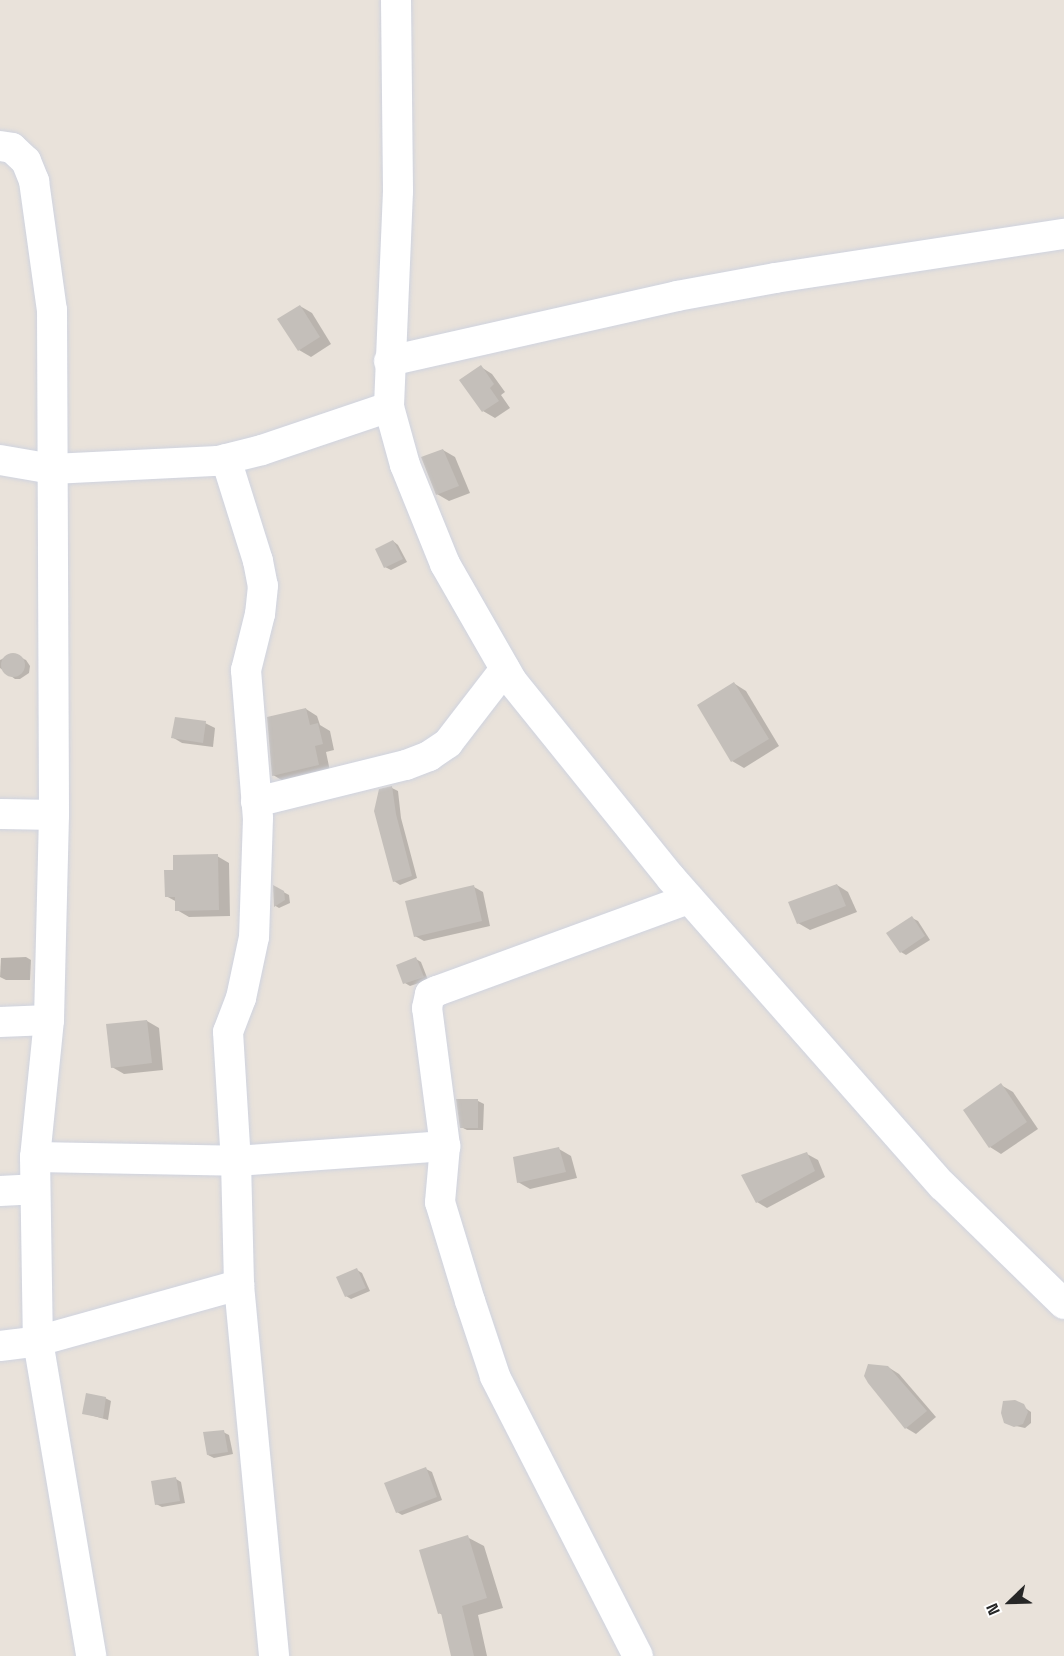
<!DOCTYPE html>
<html>
<head>
<meta charset="utf-8">
<style>
	body { margin:0 }
	#map { position:relative; width:1064px; height:1656px; overflow:hidden; background:#e9e2da; font-family:"Space Grotesk",sans-serif }
	div>[style] { position:absolute }
	.shadow>* { inset:0; background:#0003 }
	.building>* { inset:0; background:#c4bfba }
	.round { border-radius:50% }
	.roads { filter:drop-shadow(0 0 2px #cfd3df) drop-shadow(0 0 2px #cfd3df) }
	.minor>* { height:30px; margin:-15px; padding:0 15px; transform-origin:15px; border-radius:15px; background:#fff }
	span { translate:-50% -50%; white-space:nowrap; text-align:center; line-height:1.15; -webkit-text-stroke:5px #fff; paint-order:stroke }
	.north { position:absolute; left:980px; top:1572px; width:60px; height:60px; -webkit-text-stroke:4px #fff; paint-order:stroke; rotate:247deg; font-size:16px; font-weight:700; line-height:24px; text-align:center; color:#272727 }
	.north::after { content:''; display:block; margin:auto; width:21px; height:27px; background:#272727; clip-path:polygon(50% 0,100% 100%,50% 72%,0 100%) }
</style>
</head>
<body>
<div id="map">
	<div class="shadow">
		<div style="clip-path:polygon(300px 306px,312px 313px,331px 344px,311px 357px,299px 350px)"></div>
		<div style="clip-path:polygon(481px 367px,492px 374px,505px 392px,501px 395px,510px 408px,495px 418px,483px 411px,461px 380px)"></div>
		<div style="clip-path:polygon(443px 450px,455px 457px,470px 493px,449px 501px,437px 494px)"></div>
		<div style="clip-path:polygon(393px 541px,398px 545px,407px 562px,391px 570px,385px 567px)"></div>
		<div style="clip-path:polygon(13px 654px,26px 660px,30px 666px,29px 673px,20px 679px,15px 679px,0 668px,0 660px)"></div>
		<div style="clip-path:polygon(735px 684px,746px 691px,779px 746px,744px 768px,732px 761px)"></div>
		<div style="clip-path:polygon(306px 709px,317px 716px,320px 725px,330px 731px,334px 750px,326px 752px,330px 771px,285px 782px,273px 775px)"></div>
		<div style="clip-path:polygon(205px 723px,215px 728px,213px 747px,182px 743px,172px 737px)"></div>
		<div style="clip-path:polygon(392px 788px,398px 791px,401px 818px,417px 878px,400px 885px,394px 881px)"></div>
		<div style="clip-path:polygon(217px 856px,229px 863px,230px 916px,189px 917px,177px 910px,177px 902px,166px 896px,175px 871px)"></div>
		<div style="clip-path:polygon(837px 885px,848px 892px,857px 912px,810px 930px,798px 923px)"></div>
		<div style="clip-path:polygon(274px 887px,289px 895px,290px 903px,279px 908px,274px 905px)"></div>
		<div style="clip-path:polygon(474px 887px,483px 892px,490px 926px,424px 941px,415px 936px)"></div>
		<div style="clip-path:polygon(912px 918px,918px 921px,930px 940px,906px 955px,901px 952px)"></div>
		<div style="clip-path:polygon(26px 957px,31px 960px,30px 980px,6px 980px,0 977px,1px 958px)"></div>
		<div style="clip-path:polygon(416px 959px,421px 962px,428px 980px,410px 986px,405px 983px)"></div>
		<div style="clip-path:polygon(147px 1021px,159px 1028px,163px 1070px,124px 1074px,112px 1067px)"></div>
		<div style="clip-path:polygon(1001px 1085px,1013px 1092px,1038px 1129px,1001px 1154px,990px 1147px)"></div>
		<div style="clip-path:polygon(458px 1101px,478px 1101px,484px 1104px,483px 1130px,467px 1130px,461px 1127px)"></div>
		<div style="clip-path:polygon(559px 1149px,571px 1156px,577px 1178px,530px 1189px,518px 1182px)"></div>
		<div style="clip-path:polygon(807px 1154px,818px 1160px,825px 1177px,767px 1208px,757px 1202px)"></div>
		<div style="clip-path:polygon(357px 1270px,362px 1273px,370px 1291px,351px 1299px,346px 1296px)"></div>
		<div style="clip-path:polygon(888px 1367px,899px 1374px,936px 1417px,916px 1434px,906px 1428px)"></div>
		<div style="clip-path:polygon(105px 1398px,111px 1401px,108px 1420px,83px 1413px)"></div>
		<div style="clip-path:polygon(1021px 1405px,1031px 1412px,1031px 1423px,1025px 1428px,1011px 1425px)"></div>
		<div style="clip-path:polygon(223px 1432px,229px 1435px,233px 1454px,214px 1458px,208px 1455px)"></div>
		<div style="clip-path:polygon(426px 1469px,432px 1472px,442px 1500px,402px 1515px,397px 1512px)"></div>
		<div style="clip-path:polygon(176px 1479px,181px 1482px,185px 1503px,162px 1507px,156px 1504px)"></div>
		<div style="clip-path:polygon(467px 1537px,484px 1546px,503px 1608px,478px 1615px,487px 1656px,453px 1656px,443px 1615px,439px 1613px)"></div>
	</div>
	<div class="building">
		<div style="clip-path:polygon(300px 305px,320px 337px,298px 351px,277px 319px)"></div>
		<div style="clip-path:polygon(481px 365px,494px 384px,490px 388px,499px 401px,482px 412px,459px 380px)"></div>
		<div style="clip-path:polygon(443px 449px,459px 486px,436px 495px,421px 457px)"></div>
		<div style="clip-path:polygon(393px 540px,403px 559px,384px 568px,375px 549px)"></div>
		<div class="round" style="left:1px;top:653px;width:24px;height:24px"></div>
		<div style="clip-path:polygon(734px 682px,769px 739px,731px 762px,697px 705px)"></div>
		<div style="clip-path:polygon(306px 708px,310px 725px,318px 723px,323px 744px,315px 746px,319px 765px,272px 776px,267px 717px)"></div>
		<div style="clip-path:polygon(175px 717px,206px 721px,203px 743px,171px 738px)"></div>
		<div style="clip-path:polygon(392px 786px,396px 814px,412px 876px,393px 882px,374px 811px,379px 789px)"></div>
		<div style="clip-path:polygon(218px 854px,219px 910px,175px 911px,175px 897px,165px 897px,164px 870px,173px 870px,173px 855px)"></div>
		<div style="clip-path:polygon(837px 884px,846px 906px,797px 924px,788px 902px)"></div>
		<div style="clip-path:polygon(273px 885px,284px 891px,285px 900px,274px 907px)"></div>
		<div style="clip-path:polygon(474px 885px,482px 921px,414px 937px,405px 901px)"></div>
		<div style="clip-path:polygon(912px 916px,925px 936px,900px 953px,886px 933px)"></div>
		<div style="clip-path:polygon(416px 957px,424px 977px,403px 984px,396px 965px)"></div>
		<div style="clip-path:polygon(147px 1020px,152px 1063px,111px 1068px,106px 1024px)"></div>
		<div style="clip-path:polygon(1001px 1083px,1027px 1122px,989px 1148px,963px 1110px)"></div>
		<div style="clip-path:polygon(456px 1099px,478px 1099px,478px 1128px,460px 1128px)"></div>
		<div style="clip-path:polygon(559px 1147px,566px 1172px,517px 1183px,513px 1157px)"></div>
		<div style="clip-path:polygon(807px 1152px,815px 1171px,756px 1203px,741px 1175px)"></div>
		<div style="clip-path:polygon(357px 1268px,366px 1288px,345px 1297px,336px 1277px)"></div>
		<div style="clip-path:polygon(868px 1364px,888px 1366px,927px 1411px,905px 1429px,868px 1383px,864px 1376px)"></div>
		<div style="clip-path:polygon(86px 1393px,106px 1397px,103px 1418px,82px 1414px)"></div>
		<div style="clip-path:polygon(1015px 1400px,1024px 1404px,1028px 1412px,1023px 1424px,1014px 1427px,1004px 1423px,1001px 1413px,1003px 1401px)"></div>
		<div style="clip-path:polygon(224px 1430px,228px 1452px,207px 1455px,203px 1432px)"></div>
		<div style="clip-path:polygon(426px 1467px,437px 1497px,396px 1513px,384px 1483px)"></div>
		<div style="clip-path:polygon(176px 1477px,180px 1501px,155px 1505px,151px 1481px)"></div>
		<div style="clip-path:polygon(468px 1535px,487px 1598px,462px 1606px,474px 1656px,451px 1656px,441px 1613px,438px 1614px,419px 1550px)"></div>
	</div>
	<div class="roads">
		<div class="minor">
			<div style="left:396px;top:0;width:191px;rotate:89.4deg"></div>
			<div style="left:398px;top:191px;width:216px;rotate:92.4deg"></div>
			<div style="left:389px;top:407px;width:60px;rotate:74.6deg"></div>
			<div style="left:405px;top:465px;width:107px;rotate:68deg"></div>
			<div style="left:445px;top:564px;width:135px;rotate:60.2deg"></div>
			<div style="left:512px;top:681px;width:253px;rotate:51.1deg"></div>
			<div style="left:671px;top:878px;width:411px;rotate:48.6deg"></div>
			<div style="left:943px;top:1186px;width:169px;rotate:44.3deg"></div>
			<div style="left:0;top:146px;width:12px;rotate:9deg"></div>
			<div style="left:12px;top:148px;width:19px;rotate:43deg"></div>
			<div style="left:26px;top:161px;width:22px;rotate:68deg"></div>
			<div style="left:34px;top:181px;width:130px;rotate:82.1deg"></div>
			<div style="left:52px;top:310px;width:505px;rotate:89.77deg"></div>
			<div style="left:54px;top:815px;width:205px;rotate:91.4deg"></div>
			<div style="left:49px;top:1020px;width:138px;rotate:95.8deg"></div>
			<div style="left:35px;top:1157px;width:184px;rotate:89.1deg"></div>
			<div style="left:38px;top:1341px;width:319px;rotate:80.4deg"></div>
			<div style="left:389px;top:361px;width:295px;rotate:-12.7deg"></div>
			<div style="left:677px;top:296px;width:100px;rotate:-10.4deg"></div>
			<div style="left:775px;top:278px;width:292px;rotate:-8.7deg"></div>
			<div style="left:226px;top:459px;width:107px;rotate:72.6deg"></div>
			<div style="left:258px;top:561px;width:25px;rotate:79deg"></div>
			<div style="left:263px;top:586px;width:28px;rotate:96deg"></div>
			<div style="left:260px;top:614px;width:58px;rotate:104deg"></div>
			<div style="left:246px;top:670px;width:148px;rotate:85.4deg"></div>
			<div style="left:258px;top:818px;width:119px;rotate:91.9deg"></div>
			<div style="left:254px;top:937px;width:62px;rotate:102deg"></div>
			<div style="left:241px;top:998px;width:36px;rotate:111deg"></div>
			<div style="left:228px;top:1032px;width:129px;rotate:86.5deg"></div>
			<div style="left:236px;top:1161px;width:124px;rotate:88.6deg"></div>
			<div style="left:239px;top:1285px;width:373px;rotate:84.6deg"></div>
			<div style="left:0;top:460px;width:53px;rotate:9.8deg"></div>
			<div style="left:52px;top:469px;width:166px;rotate:-2.8deg"></div>
			<div style="left:218px;top:461px;width:45px;rotate:-14deg"></div>
			<div style="left:262px;top:450px;width:134px;rotate:-18.7deg"></div>
			<div style="left:256px;top:802px;width:154px;rotate:-13.9deg"></div>
			<div style="left:406px;top:765px;width:25px;rotate:-21deg"></div>
			<div style="left:429px;top:756px;width:23px;rotate:-34deg"></div>
			<div style="left:448px;top:743px;width:93px;rotate:-52.4deg"></div>
			<div style="left:0;top:814px;width:54px;rotate:1.1deg"></div>
			<div style="left:0;top:1022px;width:49px;rotate:-2.3deg"></div>
			<div style="left:35px;top:1157px;width:201px;rotate:1.1deg"></div>
			<div style="left:236px;top:1161px;width:210px;rotate:-4.1deg"></div>
			<div style="left:0;top:1191px;width:34px;rotate:-3deg"></div>
			<div style="left:0;top:1346px;width:38px;rotate:-7deg"></div>
			<div style="left:38px;top:1341px;width:209px;rotate:-15.6deg"></div>
			<div style="left:638px;top:1656px;width:314px;rotate:-117.1deg"></div>
			<div style="left:495px;top:1376px;width:79px;rotate:-108.4deg"></div>
			<div style="left:470px;top:1301px;width:103px;rotate:-106.9deg"></div>
			<div style="left:440px;top:1202px;width:56px;rotate:-84.9deg"></div>
			<div style="left:445px;top:1146px;width:139px;rotate:-97.4deg"></div>
			<div style="left:427px;top:1008px;width:14px;rotate:-78deg"></div>
			<div style="left:430px;top:994px;width:8px;rotate:-23deg"></div>
			<div style="left:437px;top:991px;width:268px;rotate:-20.1deg"></div>
		</div>
	</div>
	<div class="north">N</div>
</div>
</body>
</html>
